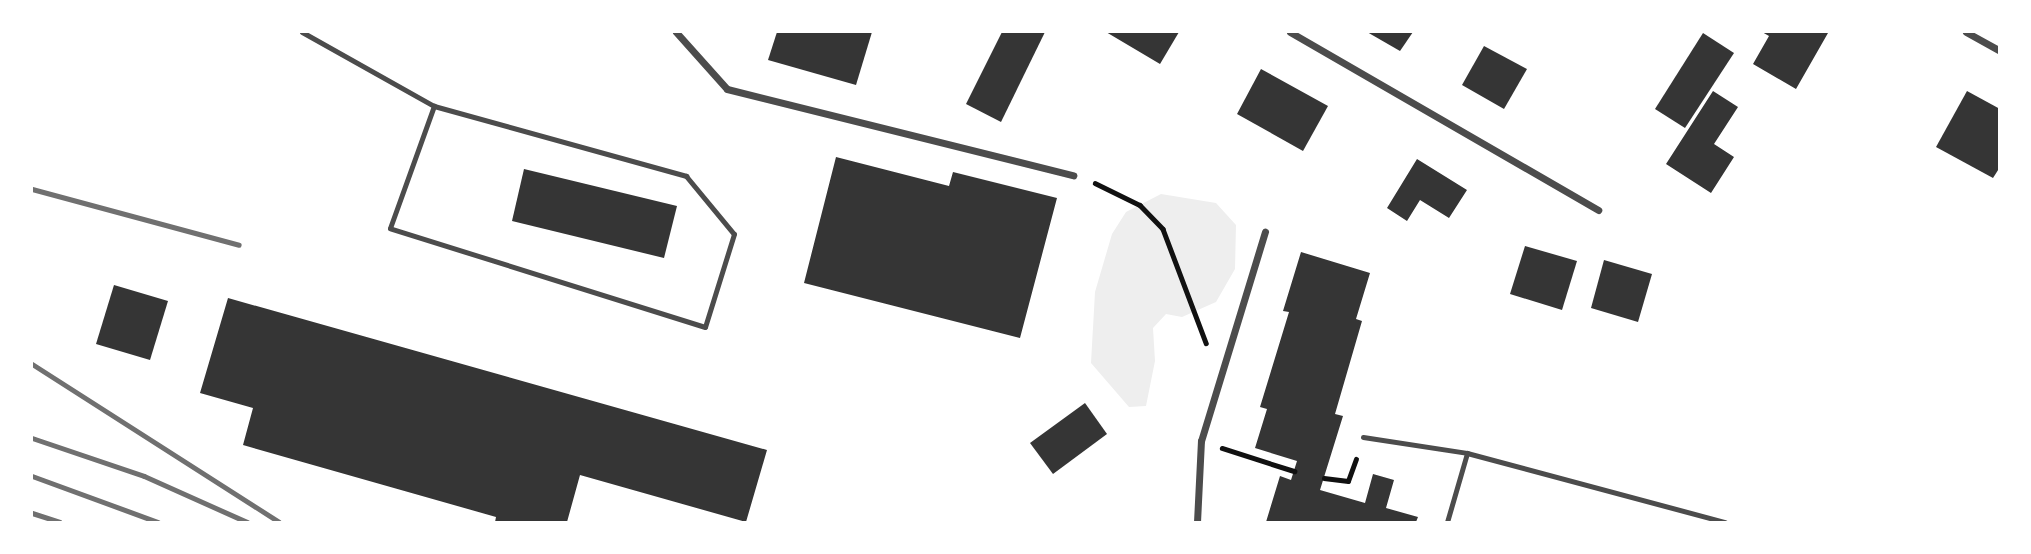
<!DOCTYPE html>
<html>
<head>
<meta charset="utf-8">
<style>
	body { margin:0 }
	#map { position:relative; width:2031px; height:554px; overflow:hidden; background:#fff; font-family:"PT Serif",serif }
	div>[style] { position:absolute }
	.green>* { inset:0; background:#eee }
	.building>* { inset:0; background:#353535 }
	.path>* { height:4.5px; margin:-2.25px; padding:0 2.25px; transform-origin:2.25px; border-radius:2.25px; background:#111 }
	.service>* { height:5px; margin:-2.5px; padding:0 2.5px; transform-origin:2.5px; border-radius:2.5px; background:#4c4c4c }
	.minor>* { height:7px; margin:-3.5px; padding:0 3.5px; transform-origin:3.5px; border-radius:3.5px; background:#4c4c4c }
	.rail>* { height:5px; margin:-2.5px; padding:0 2.5px; transform-origin:2.5px; border-radius:2.5px; background:#707070 }
	span { translate:-50% -50%; white-space:nowrap; text-align:center; line-height:1.15; -webkit-text-stroke:6px #fff; paint-order:stroke }
	.frame { position:absolute; inset:0; border:33px solid #fff; pointer-events:none }
</style>
</head>
<body>
<div id="map">
	<div class="green">
		<div style="clip-path:polygon(1161px 194px,1216px 203px,1236px 225px,1235px 269px,1216px 302px,1182px 317px,1166px 314px,1153px 328px,1155px 361px,1146px 406px,1129px 407px,1091px 363px,1095px 292px,1112px 234px,1126px 212px)"></div>
	</div>
	<div class="building">
		<div style="clip-path:polygon(777px 32px,872px 32px,856px 85px,768px 60px)"></div>
		<div style="clip-path:polygon(1002px 32px,1045px 32px,1001px 122px,966px 104px)"></div>
		<div style="clip-path:polygon(1106px 32px,1179px 32px,1160px 64px)"></div>
		<div style="clip-path:polygon(1367px 32px,1413px 32px,1400px 51px)"></div>
		<div style="clip-path:polygon(1762px 32px,1828px 33px,1796px 89px,1753px 64px,1769px 36px)"></div>
		<div style="clip-path:polygon(1703px 33px,1734px 53px,1685px 128px,1655px 109px)"></div>
		<div style="clip-path:polygon(1484px 46px,1527px 69px,1504px 109px,1462px 85px)"></div>
		<div style="clip-path:polygon(1261px 69px,1328px 106px,1303px 151px,1237px 114px)"></div>
		<div style="clip-path:polygon(1713px 91px,1738px 107px,1714px 144px,1734px 157px,1711px 193px,1666px 164px)"></div>
		<div style="clip-path:polygon(1967px 91px,2000px 109px,2000px 167px,1993px 178px,1936px 147px)"></div>
		<div style="clip-path:polygon(836px 157px,949px 186px,953px 172px,1057px 198px,1020px 338px,804px 283px)"></div>
		<div style="clip-path:polygon(1417px 159px,1467px 190px,1449px 218px,1420px 200px,1407px 221px,1387px 208px)"></div>
		<div style="clip-path:polygon(524px 169px,677px 206px,664px 258px,512px 221px)"></div>
		<div style="clip-path:polygon(1525px 246px,1577px 261px,1562px 310px,1510px 294px)"></div>
		<div style="clip-path:polygon(1301px 252px,1370px 273px,1356px 319px,1362px 321px,1335px 414px,1343px 416px,1320px 490px,1365px 503px,1373px 474px,1394px 480px,1386px 508px,1418px 517px,1416px 522px,1266px 522px,1280px 476px,1291px 480px,1297px 461px,1255px 448px,1267px 409px,1260px 407px,1289px 312px,1283px 311px)"></div>
		<div style="clip-path:polygon(1604px 260px,1652px 274px,1638px 322px,1591px 308px)"></div>
		<div style="clip-path:polygon(114px 285px,168px 301px,150px 360px,96px 344px)"></div>
		<div style="clip-path:polygon(228px 298px,767px 450px,746px 522px,580px 475px,567px 522px,495px 522px,496px 517px,243px 445px,253px 408px,200px 393px)"></div>
		<div style="clip-path:polygon(1085px 403px,1107px 434px,1053px 474px,1030px 443px)"></div>
	</div>
	<div class="path">
		<div style="left:1095px;top:183px;width:50px;rotate:26.1deg"></div>
		<div style="left:1140px;top:205px;width:33px;rotate:46deg"></div>
		<div style="left:1163px;top:229px;width:122px;rotate:69.3deg"></div>
		<div style="left:1222px;top:448px;width:76px;rotate:17.7deg"></div>
		<div style="left:1324px;top:478px;width:24px;rotate:7deg"></div>
		<div style="left:1348px;top:481px;width:23px;rotate:-70deg"></div>
	</div>
	<div class="service">
		<div style="left:302px;top:32px;width:151px;rotate:29.3deg"></div>
		<div style="left:434px;top:106px;width:262px;rotate:15.5deg"></div>
		<div style="left:686px;top:176px;width:75px;rotate:50.4deg"></div>
		<div style="left:734px;top:234px;width:97px;rotate:107.3deg"></div>
		<div style="left:705px;top:327px;width:330px;rotate:-162.6deg"></div>
		<div style="left:390px;top:228px;width:130px;rotate:-70.2deg"></div>
		<div style="left:1363px;top:437px;width:105px;rotate:8.7deg"></div>
		<div style="left:1467px;top:453px;width:267px;rotate:15deg"></div>
		<div style="left:1447px;top:522px;width:72px;rotate:-73.8deg"></div>
	</div>
	<div class="minor">
		<div style="left:676px;top:32px;width:76px;rotate:48.2deg"></div>
		<div style="left:727px;top:89px;width:357px;rotate:14deg"></div>
		<div style="left:1290px;top:32px;width:356px;rotate:30deg"></div>
		<div style="left:1966px;top:32px;width:39px;rotate:29deg"></div>
		<div style="left:1197px;top:522px;width:81px;rotate:-87.2deg"></div>
		<div style="left:1201px;top:441px;width:219px;rotate:-73deg"></div>
	</div>
	<div class="rail">
		<div style="left:32px;top:189px;width:214px;rotate:15.1deg"></div>
		<div style="left:32px;top:364px;width:293px;rotate:32.6deg"></div>
		<div style="left:32px;top:438px;width:118px;rotate:18.7deg"></div>
		<div style="left:144px;top:476px;width:113px;rotate:24.1deg"></div>
		<div style="left:32px;top:476px;width:134px;rotate:20.1deg"></div>
		<div style="left:32px;top:513px;width:29px;rotate:18deg"></div>
	</div>
	<div class="frame"></div>
</div>
</body>
</html>
